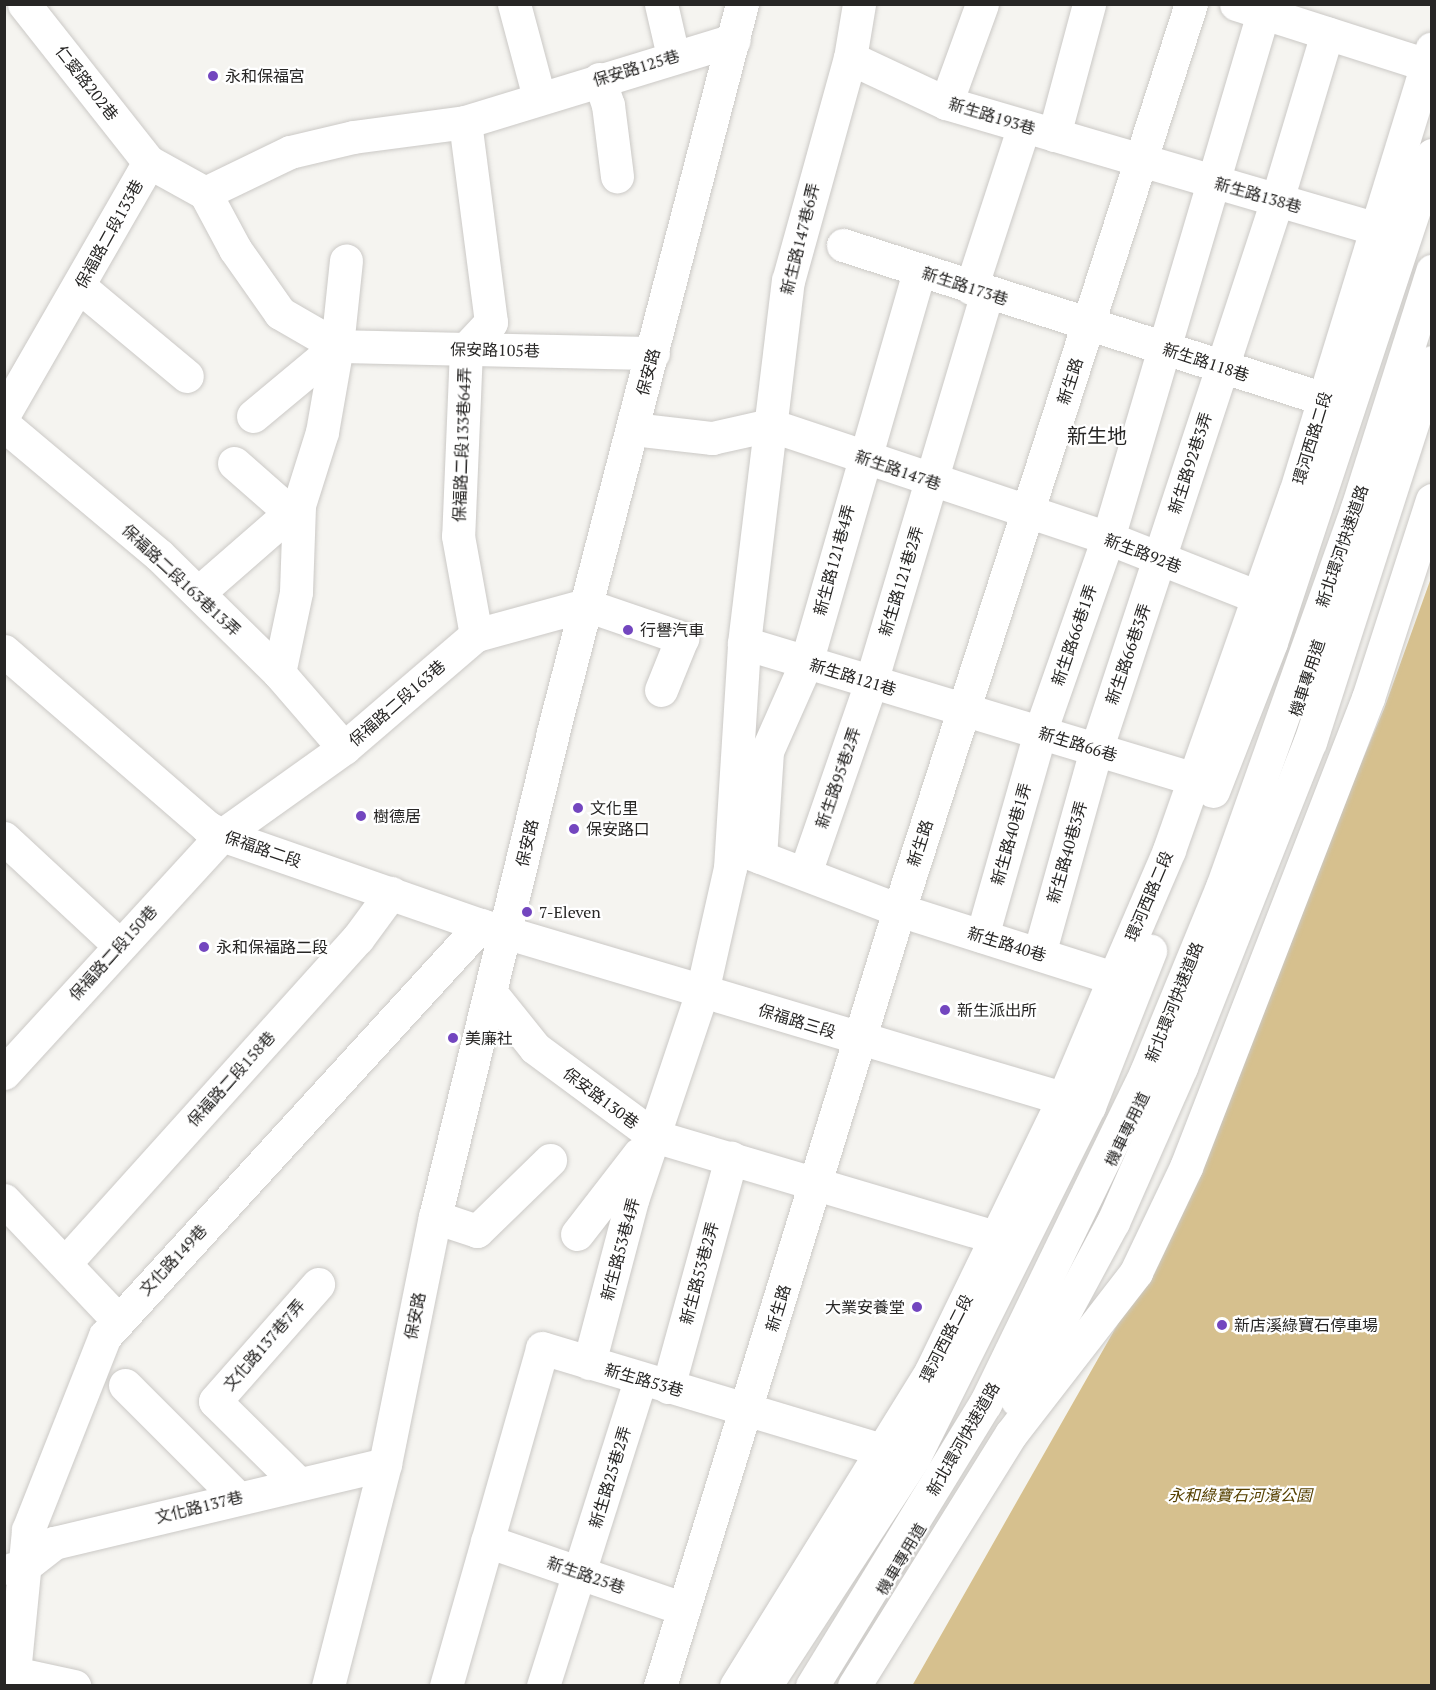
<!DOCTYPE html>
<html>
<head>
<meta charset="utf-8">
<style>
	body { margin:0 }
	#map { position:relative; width:1436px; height:1690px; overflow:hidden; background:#f5f4f0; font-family:"PT Serif","Noto Sans TC",serif }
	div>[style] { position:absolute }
	.green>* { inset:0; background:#d6c08e }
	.roads { filter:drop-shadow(0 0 2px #cbc9c6) drop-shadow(0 0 2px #cbc9c6) }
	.minor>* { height:33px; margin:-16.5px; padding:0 16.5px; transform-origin:16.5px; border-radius:16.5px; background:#fff }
	.major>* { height:33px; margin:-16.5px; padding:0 16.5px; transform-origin:16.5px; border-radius:16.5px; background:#fff }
	.highway>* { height:33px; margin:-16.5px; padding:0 16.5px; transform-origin:16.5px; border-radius:16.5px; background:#fff }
	.dots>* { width:16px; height:16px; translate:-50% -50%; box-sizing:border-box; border:3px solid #fff; border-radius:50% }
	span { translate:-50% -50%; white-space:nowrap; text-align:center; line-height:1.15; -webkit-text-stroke:4.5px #fff; paint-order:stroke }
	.street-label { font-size:16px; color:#272625 }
	.poi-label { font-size:16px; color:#272625 }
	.left { translate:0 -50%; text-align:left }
	.right { translate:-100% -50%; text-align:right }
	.park-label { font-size:16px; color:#564000; font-style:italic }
	.quarter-label { font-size:20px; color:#272625 }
	.frame { position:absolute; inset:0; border:6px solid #272625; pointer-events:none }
</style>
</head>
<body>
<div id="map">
	<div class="green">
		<div style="clip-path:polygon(1431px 578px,1431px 1685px,912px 1686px,1144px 1278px,1384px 709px)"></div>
	</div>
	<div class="roads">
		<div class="minor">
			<div style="left:24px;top:4px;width:201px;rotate:51.7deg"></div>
			<div style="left:514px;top:4px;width:96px;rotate:75deg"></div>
			<div style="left:661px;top:4px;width:53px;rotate:77deg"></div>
			<div style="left:1236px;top:4px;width:201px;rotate:17.7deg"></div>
			<div style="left:850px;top:58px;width:106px;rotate:25.1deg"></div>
			<div style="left:946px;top:103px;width:448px;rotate:16.3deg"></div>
			<div style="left:599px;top:79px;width:28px;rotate:71deg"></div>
			<div style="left:608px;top:105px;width:72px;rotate:82.8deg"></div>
			<div style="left:946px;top:103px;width:105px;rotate:-70deg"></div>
			<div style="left:465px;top:122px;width:202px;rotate:82.6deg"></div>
			<div style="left:491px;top:322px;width:37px;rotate:133deg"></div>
			<div style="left:466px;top:349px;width:187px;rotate:92.4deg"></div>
			<div style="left:458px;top:536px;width:101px;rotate:79.7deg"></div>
			<div style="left:1054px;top:135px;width:136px;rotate:-75deg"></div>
			<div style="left:205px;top:193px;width:64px;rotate:61.8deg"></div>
			<div style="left:235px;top:249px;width:78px;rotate:54.9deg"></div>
			<div style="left:280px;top:313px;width:66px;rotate:30.1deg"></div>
			<div style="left:843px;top:245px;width:505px;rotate:17.75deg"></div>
			<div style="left:80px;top:287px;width:139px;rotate:39.8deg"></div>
			<div style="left:971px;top:288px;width:170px;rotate:-71.9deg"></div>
			<div style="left:337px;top:346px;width:86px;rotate:-84deg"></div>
			<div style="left:4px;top:414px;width:291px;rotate:-60.1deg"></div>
			<div style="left:149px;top:162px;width:64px;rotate:29deg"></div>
			<div style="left:205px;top:193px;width:94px;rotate:-25.8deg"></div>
			<div style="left:290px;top:152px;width:65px;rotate:-13.4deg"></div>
			<div style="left:353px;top:137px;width:113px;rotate:-7.6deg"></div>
			<div style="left:465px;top:122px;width:281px;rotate:-17deg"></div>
			<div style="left:253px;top:416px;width:109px;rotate:-39.8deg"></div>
			<div style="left:4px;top:425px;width:202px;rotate:40deg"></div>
			<div style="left:159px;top:555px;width:168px;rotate:44.5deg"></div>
			<div style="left:279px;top:673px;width:99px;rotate:49.1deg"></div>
			<div style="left:770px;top:425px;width:356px;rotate:18.5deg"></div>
			<div style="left:1108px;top:538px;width:161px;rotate:21.5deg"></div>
			<div style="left:633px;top:429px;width:80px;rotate:6.5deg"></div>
			<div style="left:712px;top:438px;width:59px;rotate:-12.6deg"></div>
			<div style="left:234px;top:463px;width:76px;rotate:41.3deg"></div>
			<div style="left:198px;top:593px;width:134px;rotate:-41.1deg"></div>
			<div style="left:299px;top:505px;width:77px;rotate:-72.5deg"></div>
			<div style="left:322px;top:432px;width:87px;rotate:-80.1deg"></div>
			<div style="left:337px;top:346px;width:316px;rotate:1.3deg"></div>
			<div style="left:744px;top:643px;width:470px;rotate:16.8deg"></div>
			<div style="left:4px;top:651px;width:269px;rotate:40.9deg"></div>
			<div style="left:207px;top:827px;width:17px;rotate:28deg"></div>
			<div style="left:222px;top:835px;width:274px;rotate:19.2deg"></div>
			<div style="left:481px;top:925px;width:634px;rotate:16.58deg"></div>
			<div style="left:279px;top:673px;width:83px;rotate:-78.1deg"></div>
			<div style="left:296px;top:592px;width:87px;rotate:-88deg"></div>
			<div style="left:4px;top:838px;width:157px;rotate:42.9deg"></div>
			<div style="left:739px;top:849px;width:171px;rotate:20.9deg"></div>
			<div style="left:899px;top:910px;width:225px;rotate:17.6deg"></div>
			<div style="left:760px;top:857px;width:106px;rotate:-86.2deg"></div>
			<div style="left:767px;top:751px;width:96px;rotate:-66.1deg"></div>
			<div style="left:806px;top:663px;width:408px;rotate:-73.9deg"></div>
			<div style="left:805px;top:873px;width:202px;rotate:-70.9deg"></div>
			<div style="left:871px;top:682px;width:406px;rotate:-73.4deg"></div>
			<div style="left:982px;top:936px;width:212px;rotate:-74.1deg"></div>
			<div style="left:1040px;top:732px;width:206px;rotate:-70.7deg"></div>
			<div style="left:1108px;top:538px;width:547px;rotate:-73.55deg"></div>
			<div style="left:1039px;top:954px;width:212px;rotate:-74.4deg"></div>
			<div style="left:1096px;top:750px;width:579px;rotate:-71.78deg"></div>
			<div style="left:1277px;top:200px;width:174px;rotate:-73.3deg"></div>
			<div style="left:491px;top:993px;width:70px;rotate:51.3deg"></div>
			<div style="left:535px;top:1048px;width:148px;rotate:36.5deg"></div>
			<div style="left:654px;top:1136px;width:357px;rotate:16.5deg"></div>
			<div style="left:4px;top:1073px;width:323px;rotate:-47.5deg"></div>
			<div style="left:222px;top:835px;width:150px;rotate:-35.5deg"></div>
			<div style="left:344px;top:748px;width:174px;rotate:-40.6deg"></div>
			<div style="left:476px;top:635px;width:114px;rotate:-15.3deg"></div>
			<div style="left:586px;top:605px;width:102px;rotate:19deg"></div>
			<div style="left:682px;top:638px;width:56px;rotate:112deg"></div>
			<div style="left:4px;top:1200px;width:166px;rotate:46.5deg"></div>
			<div style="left:435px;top:1217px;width:44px;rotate:18.4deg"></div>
			<div style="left:477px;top:1231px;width:102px;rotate:-44.2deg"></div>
			<div style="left:577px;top:1234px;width:101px;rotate:-52.2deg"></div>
			<div style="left:66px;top:1262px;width:436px;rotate:-48deg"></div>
			<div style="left:358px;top:938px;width:56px;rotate:-53.7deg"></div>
			<div style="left:589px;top:1363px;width:169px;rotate:-75.2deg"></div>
			<div style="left:632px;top:1200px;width:219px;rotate:-71.4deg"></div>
			<div style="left:702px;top:992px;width:127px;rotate:-77.3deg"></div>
			<div style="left:730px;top:868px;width:225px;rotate:-86.4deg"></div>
			<div style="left:744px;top:643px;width:365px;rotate:-83.1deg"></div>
			<div style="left:788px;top:281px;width:231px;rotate:-74.5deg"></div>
			<div style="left:850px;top:58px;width:55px;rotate:-80.5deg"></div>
			<div style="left:125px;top:1385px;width:160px;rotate:45deg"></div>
			<div style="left:668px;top:1387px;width:238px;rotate:-74.6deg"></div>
			<div style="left:1017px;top:1400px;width:202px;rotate:-61.7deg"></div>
			<div style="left:1113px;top:1222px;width:169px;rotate:-66.3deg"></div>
			<div style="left:1181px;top:1067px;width:350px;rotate:-68.4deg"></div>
			<div style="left:1310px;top:742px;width:399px;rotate:-72.2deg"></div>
			<div style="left:297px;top:1482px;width:115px;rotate:-135.4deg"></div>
			<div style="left:215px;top:1401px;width:156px;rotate:-48.6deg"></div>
			<div style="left:487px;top:1541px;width:208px;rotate:19deg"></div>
			<div style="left:12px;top:1569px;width:10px;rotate:-6deg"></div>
			<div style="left:22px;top:1568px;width:41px;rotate:-38deg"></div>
			<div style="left:54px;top:1543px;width:340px;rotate:-13.4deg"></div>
			<div style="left:4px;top:1671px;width:72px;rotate:12.1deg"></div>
			<div style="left:14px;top:1673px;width:144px;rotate:-84.4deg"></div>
			<div style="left:28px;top:1530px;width:209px;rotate:-68.4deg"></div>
			<div style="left:105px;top:1336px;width:557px;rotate:-47.55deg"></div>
			<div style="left:328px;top:1686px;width:229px;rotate:-75.6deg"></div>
			<div style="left:385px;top:1464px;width:252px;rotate:-78.6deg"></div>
			<div style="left:435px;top:1217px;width:499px;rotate:-76.3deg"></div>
			<div style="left:553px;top:732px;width:752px;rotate:-75.45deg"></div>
			<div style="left:446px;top:1686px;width:351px;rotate:-74.1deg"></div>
			<div style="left:542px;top:1348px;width:355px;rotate:16.7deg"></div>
			<div style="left:543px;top:1686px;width:321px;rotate:-72.4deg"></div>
			<div style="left:660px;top:1686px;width:812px;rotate:-72.88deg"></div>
			<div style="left:899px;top:910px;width:952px;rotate:-72.14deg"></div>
			<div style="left:854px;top:1686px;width:297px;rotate:-58.1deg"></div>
			<div style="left:1011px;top:1434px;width:205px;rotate:-52.3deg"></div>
			<div style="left:1136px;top:1272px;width:116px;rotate:-64.5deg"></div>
			<div style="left:1186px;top:1167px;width:503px;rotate:-68.79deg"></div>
			<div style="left:1368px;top:698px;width:208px;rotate:-72.1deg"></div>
		</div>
		<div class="major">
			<div style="left:1213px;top:791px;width:160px;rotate:-68.7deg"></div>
			<div style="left:1271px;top:642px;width:513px;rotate:-71.71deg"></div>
			<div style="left:736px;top:1686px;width:370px;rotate:-58.2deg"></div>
			<div style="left:931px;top:1371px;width:302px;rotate:-64.1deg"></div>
			<div style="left:1063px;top:1099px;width:131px;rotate:-67.1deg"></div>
			<div style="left:1114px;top:978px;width:139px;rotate:-66.7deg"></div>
			<div style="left:1169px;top:850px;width:379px;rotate:-70.6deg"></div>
			<div style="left:1295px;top:493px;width:465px;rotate:-72.9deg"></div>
			<div style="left:765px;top:1686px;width:273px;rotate:-56.9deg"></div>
			<div style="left:914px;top:1457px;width:392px;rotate:-63.5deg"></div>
			<div style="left:1089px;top:1106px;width:167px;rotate:-68.5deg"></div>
		</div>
		<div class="highway">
			<div style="left:812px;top:1686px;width:331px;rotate:-58.5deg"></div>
			<div style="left:985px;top:1404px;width:369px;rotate:-64.1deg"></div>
			<div style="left:1146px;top:1072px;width:200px;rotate:-67.7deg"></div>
			<div style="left:1222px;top:887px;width:402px;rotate:-70.4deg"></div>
			<div style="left:1357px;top:508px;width:249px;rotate:-72.4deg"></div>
		</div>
	</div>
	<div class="dots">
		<div style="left:213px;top:76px;background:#7346bf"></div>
		<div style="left:628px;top:630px;background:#7346bf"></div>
		<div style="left:578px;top:808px;background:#7346bf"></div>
		<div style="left:361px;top:816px;background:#7346bf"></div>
		<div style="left:574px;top:829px;background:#7346bf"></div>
		<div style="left:527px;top:912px;background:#7346bf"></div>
		<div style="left:204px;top:947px;background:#7346bf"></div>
		<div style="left:945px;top:1010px;background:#7346bf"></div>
		<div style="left:453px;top:1038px;background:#7346bf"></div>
		<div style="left:917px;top:1307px;background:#7346bf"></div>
		<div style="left:1222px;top:1325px;background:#7346bf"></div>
	</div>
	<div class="street-label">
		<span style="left:636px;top:68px;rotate:-17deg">保安路125巷</span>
		<span style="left:87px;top:83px;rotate:52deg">仁愛路202巷</span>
		<span style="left:992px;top:116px;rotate:17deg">新生路193巷</span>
		<span style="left:1258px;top:195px;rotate:16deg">新生路138巷</span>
		<span style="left:109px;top:234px;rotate:-61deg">保福路二段133巷</span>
		<span style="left:800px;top:239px;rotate:-76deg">新生路147巷6弄</span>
		<span style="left:965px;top:286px;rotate:18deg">新生路173巷</span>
		<span style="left:495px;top:350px;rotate:1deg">保安路105巷</span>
		<span style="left:1206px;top:362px;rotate:18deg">新生路118巷</span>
		<span style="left:648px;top:372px;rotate:-75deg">保安路</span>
		<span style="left:1070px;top:381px;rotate:-72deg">新生路</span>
		<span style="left:1312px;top:438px;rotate:-73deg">環河西路二段</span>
		<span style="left:462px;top:445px;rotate:-88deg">保福路二段133巷64弄</span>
		<span style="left:1190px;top:463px;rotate:-72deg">新生路92巷3弄</span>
		<span style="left:898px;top:470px;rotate:19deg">新生路147巷</span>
		<span style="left:1342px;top:546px;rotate:-71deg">新北環河快速道路</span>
		<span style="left:1143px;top:553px;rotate:21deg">新生路92巷</span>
		<span style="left:834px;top:560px;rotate:-75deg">新生路121巷4弄</span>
		<span style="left:181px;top:580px;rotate:43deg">保福路二段163巷13弄</span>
		<span style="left:901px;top:581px;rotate:-73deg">新生路121巷2弄</span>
		<span style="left:1074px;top:635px;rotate:-71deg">新生路66巷1弄</span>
		<span style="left:1128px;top:654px;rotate:-71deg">新生路66巷3弄</span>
		<span style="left:853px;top:677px;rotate:17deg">新生路121巷</span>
		<span style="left:1307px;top:678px;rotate:-72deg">機車專用道</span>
		<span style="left:397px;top:703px;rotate:-41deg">保福路二段163巷</span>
		<span style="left:1078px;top:744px;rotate:17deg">新生路66巷</span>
		<span style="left:838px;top:778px;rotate:-71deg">新生路95巷2弄</span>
		<span style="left:1011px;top:834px;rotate:-74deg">新生路40巷1弄</span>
		<span style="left:527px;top:843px;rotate:-77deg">保安路</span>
		<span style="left:920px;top:843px;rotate:-72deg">新生路</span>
		<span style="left:263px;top:849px;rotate:19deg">保福路二段</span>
		<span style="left:1067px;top:852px;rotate:-74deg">新生路40巷3弄</span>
		<span style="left:1149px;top:896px;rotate:-67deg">環河西路二段</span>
		<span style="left:1007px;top:944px;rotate:17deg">新生路40巷</span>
		<span style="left:113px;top:953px;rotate:-48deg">保福路二段150巷</span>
		<span style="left:1174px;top:1002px;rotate:-68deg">新北環河快速道路</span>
		<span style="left:797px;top:1021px;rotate:17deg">保福路三段</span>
		<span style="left:231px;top:1079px;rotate:-48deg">保福路二段158巷</span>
		<span style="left:601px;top:1098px;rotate:37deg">保安路130巷</span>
		<span style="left:1127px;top:1129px;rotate:-64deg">機車專用道</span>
		<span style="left:620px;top:1249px;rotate:-75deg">新生路53巷4弄</span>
		<span style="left:173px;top:1260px;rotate:-47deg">文化路149巷</span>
		<span style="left:699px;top:1273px;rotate:-75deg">新生路53巷2弄</span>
		<span style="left:778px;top:1308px;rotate:-73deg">新生路</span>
		<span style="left:415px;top:1316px;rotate:-79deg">保安路</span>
		<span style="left:946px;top:1338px;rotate:-63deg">環河西路二段</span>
		<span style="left:264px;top:1345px;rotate:-49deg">文化路137巷7弄</span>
		<span style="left:644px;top:1380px;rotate:16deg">新生路53巷</span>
		<span style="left:963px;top:1439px;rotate:-60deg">新北環河快速道路</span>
		<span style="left:610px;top:1477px;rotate:-73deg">新生路25巷2弄</span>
		<span style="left:199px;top:1507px;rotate:-14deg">文化路137巷</span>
		<span style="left:901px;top:1559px;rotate:-59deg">機車專用道</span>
		<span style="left:586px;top:1575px;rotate:19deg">新生路25巷</span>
	</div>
	<div class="poi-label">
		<span class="left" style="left:225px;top:76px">永和保福宮</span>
		<span class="left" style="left:640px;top:630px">行譽汽車</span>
		<span class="left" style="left:590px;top:808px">文化里</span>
		<span class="left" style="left:373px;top:816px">樹德居</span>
		<span class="left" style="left:586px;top:829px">保安路口</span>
		<span class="left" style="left:539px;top:912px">7-Eleven</span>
		<span class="left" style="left:216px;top:947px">永和保福路二段</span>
		<span class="left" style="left:957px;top:1010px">新生派出所</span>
		<span class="left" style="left:465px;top:1038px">美廉社</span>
		<span class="right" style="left:905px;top:1307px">大業安養堂</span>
		<span class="left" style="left:1234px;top:1325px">新店溪綠寶石停車場</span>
	</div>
	<div class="park-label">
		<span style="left:1240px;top:1495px">永和綠寶石河濱公園</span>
	</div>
	<div class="quarter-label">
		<span style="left:1097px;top:435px">新生地</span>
	</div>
	<div class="frame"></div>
</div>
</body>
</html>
